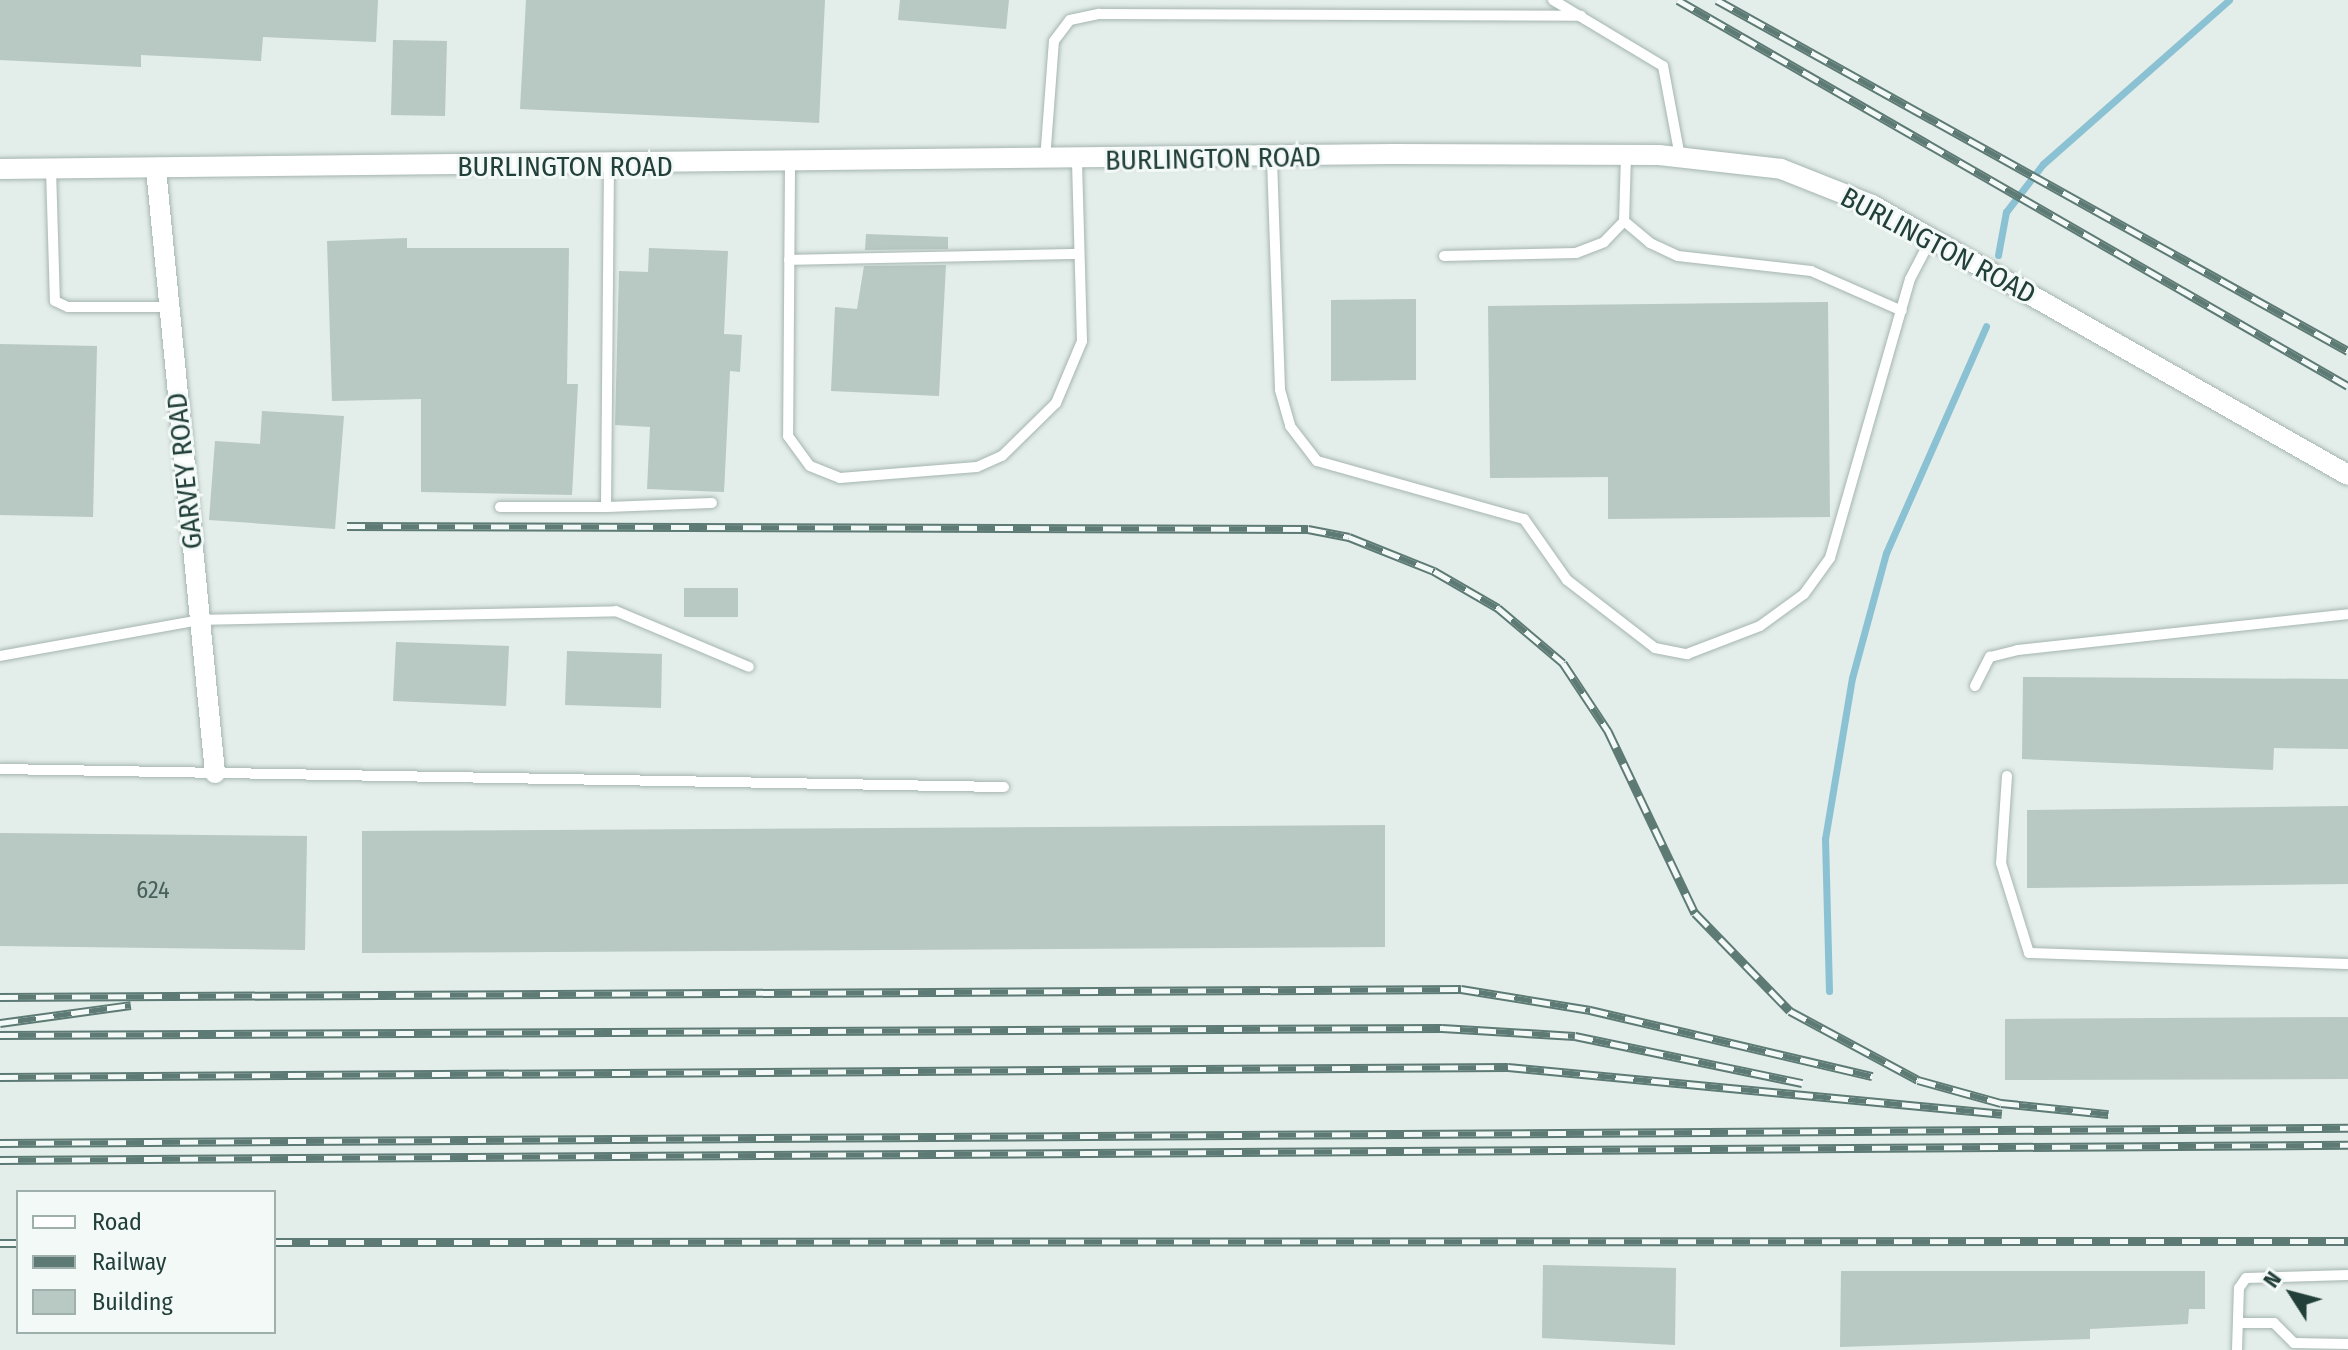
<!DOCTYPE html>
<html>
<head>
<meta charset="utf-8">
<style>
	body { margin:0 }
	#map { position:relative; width:2348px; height:1350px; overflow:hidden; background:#e3ede9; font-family:"Fira Sans Condensed",sans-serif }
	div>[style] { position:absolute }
	.stream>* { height:7px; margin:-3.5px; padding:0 3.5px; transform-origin:3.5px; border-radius:3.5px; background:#8ac1d3 }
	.building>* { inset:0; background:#b8c8c2 }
	.roads { filter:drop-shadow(0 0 2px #a5b5b1) drop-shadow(0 0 2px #a5b5b1) }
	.service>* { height:10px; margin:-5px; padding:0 5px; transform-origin:5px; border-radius:5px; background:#fff }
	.minor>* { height:20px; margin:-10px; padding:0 10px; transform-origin:10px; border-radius:10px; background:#fff }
	.rail>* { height:9px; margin-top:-4.5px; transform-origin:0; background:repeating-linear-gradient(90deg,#f3f9f7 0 18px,#5d7a74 0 36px); box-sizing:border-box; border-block:2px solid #5d7a74 }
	span { translate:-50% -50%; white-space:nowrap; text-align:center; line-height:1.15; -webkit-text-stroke:6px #f3f9f7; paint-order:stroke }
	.number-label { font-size:24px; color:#48615b }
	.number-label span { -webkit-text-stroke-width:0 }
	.street-label { font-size:28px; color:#223f39 }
	.legend { position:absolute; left:16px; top:1190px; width:260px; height:144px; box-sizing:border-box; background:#f3f9f7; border:2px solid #9fafab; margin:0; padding:10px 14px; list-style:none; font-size:24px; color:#223f39 }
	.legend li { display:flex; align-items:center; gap:16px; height:40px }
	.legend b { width:40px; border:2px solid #9fafab }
	.north { position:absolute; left:2252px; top:1254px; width:80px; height:80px; -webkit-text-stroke:6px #f3f9f7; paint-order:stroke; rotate:306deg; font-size:22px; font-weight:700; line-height:32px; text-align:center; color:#223f39 }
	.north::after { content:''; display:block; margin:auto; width:28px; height:36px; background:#223f39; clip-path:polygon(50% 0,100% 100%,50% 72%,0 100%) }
</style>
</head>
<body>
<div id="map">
	<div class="stream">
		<div style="left:1998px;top:255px;width:44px;rotate:-79.5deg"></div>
		<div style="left:2006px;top:212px;width:61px;rotate:-52.4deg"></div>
		<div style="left:2043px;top:164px;width:248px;rotate:-41.4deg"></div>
		<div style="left:1829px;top:991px;width:152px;rotate:-91.5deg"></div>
		<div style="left:1825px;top:839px;width:163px;rotate:-80.5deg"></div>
		<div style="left:1852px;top:678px;width:130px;rotate:-74.8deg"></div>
		<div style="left:1886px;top:553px;width:248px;rotate:-66.2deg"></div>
	</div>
	<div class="building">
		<div style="clip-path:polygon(0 0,378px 0,376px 42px,263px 37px,261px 61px,141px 55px,141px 67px,0 60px)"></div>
		<div style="clip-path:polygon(526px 0,825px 0,819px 123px,520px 109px)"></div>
		<div style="clip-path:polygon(900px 0,1009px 0,1006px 29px,898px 20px)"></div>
		<div style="clip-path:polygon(393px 40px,447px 41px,445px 116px,391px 115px)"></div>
		<div style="clip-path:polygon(866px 234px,948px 237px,948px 249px,865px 250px)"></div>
		<div style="clip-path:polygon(407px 238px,407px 248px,569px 248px,567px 384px,578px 384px,572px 495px,421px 492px,421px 399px,332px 401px,327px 241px)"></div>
		<div style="clip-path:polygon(649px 248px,728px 251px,724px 334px,742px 335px,740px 372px,730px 371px,724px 492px,647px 489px,650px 427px,615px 425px,619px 271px,648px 272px)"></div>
		<div style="clip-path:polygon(946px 265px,939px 396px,831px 391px,835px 307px,857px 309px,864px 266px)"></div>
		<div style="clip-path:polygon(1416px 299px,1416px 380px,1331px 381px,1331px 300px)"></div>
		<div style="clip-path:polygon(1828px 302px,1830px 517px,1608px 519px,1608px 477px,1490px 478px,1488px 306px)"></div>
		<div style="clip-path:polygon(0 344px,97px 346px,93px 517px,0 515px)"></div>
		<div style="clip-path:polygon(262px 411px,344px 416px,335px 529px,209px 520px,215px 441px,260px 444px)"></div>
		<div style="clip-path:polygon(684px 588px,738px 588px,738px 617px,684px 617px)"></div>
		<div style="clip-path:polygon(396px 642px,509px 646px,506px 706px,393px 701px)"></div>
		<div style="clip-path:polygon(567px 651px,662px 654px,661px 708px,565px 705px)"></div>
		<div style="clip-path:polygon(2023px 677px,2348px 679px,2348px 749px,2274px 748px,2273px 770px,2022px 759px)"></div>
		<div style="clip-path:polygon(2348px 806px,2348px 884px,2027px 888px,2027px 810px)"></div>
		<div style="clip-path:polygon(1385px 825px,1385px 947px,362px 953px,362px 831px)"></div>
		<div style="clip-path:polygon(0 833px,307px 836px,305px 950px,0 946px)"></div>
		<div style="clip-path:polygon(2348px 1017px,2348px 1079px,2005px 1080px,2005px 1019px)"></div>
		<div style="clip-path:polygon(1543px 1265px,1676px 1268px,1675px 1345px,1542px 1338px)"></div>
		<div style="clip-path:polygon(1841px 1271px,2205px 1271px,2205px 1309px,2189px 1309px,2188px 1324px,2090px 1329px,2090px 1339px,1840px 1347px)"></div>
	</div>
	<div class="roads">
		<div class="service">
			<div style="left:1553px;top:0;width:128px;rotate:31deg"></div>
			<div style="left:1663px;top:66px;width:93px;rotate:79.4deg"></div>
			<div style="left:1626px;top:155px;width:66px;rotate:91.7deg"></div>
			<div style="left:1624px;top:221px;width:34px;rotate:40deg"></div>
			<div style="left:1650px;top:243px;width:31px;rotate:25deg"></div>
			<div style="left:1678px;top:256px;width:134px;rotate:6.4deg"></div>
			<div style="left:1811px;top:271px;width:99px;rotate:23.7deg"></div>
			<div style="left:1045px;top:160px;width:119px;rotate:-85.7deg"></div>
			<div style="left:1054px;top:41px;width:26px;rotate:-53deg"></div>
			<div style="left:1070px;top:20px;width:30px;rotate:-12deg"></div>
			<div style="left:1099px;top:14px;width:482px;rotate:0.2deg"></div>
			<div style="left:1272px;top:160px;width:230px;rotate:88deg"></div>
			<div style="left:1280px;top:390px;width:37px;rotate:74deg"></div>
			<div style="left:1290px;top:426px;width:44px;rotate:52.4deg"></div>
			<div style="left:1317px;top:461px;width:215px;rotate:15.7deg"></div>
			<div style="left:1524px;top:519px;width:75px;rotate:54.8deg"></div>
			<div style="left:1567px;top:580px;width:111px;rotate:37.7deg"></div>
			<div style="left:1655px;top:648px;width:33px;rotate:11deg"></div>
			<div style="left:1687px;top:654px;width:78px;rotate:-21deg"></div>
			<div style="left:1760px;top:626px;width:54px;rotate:-36deg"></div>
			<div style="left:1804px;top:594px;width:44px;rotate:-54.2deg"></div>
			<div style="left:1830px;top:558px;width:290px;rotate:-74deg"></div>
			<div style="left:1910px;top:279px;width:45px;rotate:-62.3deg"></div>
			<div style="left:790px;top:165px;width:271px;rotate:90.4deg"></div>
			<div style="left:788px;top:436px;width:37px;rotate:54deg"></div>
			<div style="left:810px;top:466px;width:32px;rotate:22deg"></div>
			<div style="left:840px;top:478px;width:137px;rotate:-4.6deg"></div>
			<div style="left:977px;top:467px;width:27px;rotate:-24deg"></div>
			<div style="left:1002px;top:456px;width:76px;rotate:-44.5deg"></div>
			<div style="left:1056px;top:403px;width:67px;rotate:-67.2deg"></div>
			<div style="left:1082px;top:341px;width:179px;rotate:-91.6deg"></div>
			<div style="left:51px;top:169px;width:132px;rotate:88.3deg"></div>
			<div style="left:55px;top:301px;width:14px;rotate:25deg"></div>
			<div style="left:68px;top:307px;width:101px"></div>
			<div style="left:1444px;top:256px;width:132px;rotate:-1.3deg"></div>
			<div style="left:1576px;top:253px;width:30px;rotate:-21deg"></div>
			<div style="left:1604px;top:242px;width:29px;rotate:-46deg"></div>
			<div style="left:789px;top:260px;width:290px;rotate:-1.2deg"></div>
			<div style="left:500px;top:507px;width:106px"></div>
			<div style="left:606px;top:507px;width:341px;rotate:-89.5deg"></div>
			<div style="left:606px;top:507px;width:106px;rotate:-2.2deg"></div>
			<div style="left:0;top:656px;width:203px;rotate:-10.2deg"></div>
			<div style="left:200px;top:620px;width:416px;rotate:-1.2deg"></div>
			<div style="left:616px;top:611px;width:144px;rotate:22.8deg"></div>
			<div style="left:1975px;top:686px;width:33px;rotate:-63deg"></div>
			<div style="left:1990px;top:657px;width:29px;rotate:-14deg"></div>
			<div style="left:2018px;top:650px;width:332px;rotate:-6.2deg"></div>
			<div style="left:0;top:769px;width:1004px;rotate:1.03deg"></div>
			<div style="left:2007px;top:776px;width:87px;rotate:93.9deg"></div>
			<div style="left:2001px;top:863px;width:94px;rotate:72.7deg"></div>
			<div style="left:2029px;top:953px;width:319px;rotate:2deg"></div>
			<div style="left:2238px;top:1323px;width:36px"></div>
			<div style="left:2274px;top:1323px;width:28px;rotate:45deg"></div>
			<div style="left:2294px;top:1343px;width:54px;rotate:1.1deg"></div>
			<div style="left:2237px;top:1350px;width:62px;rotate:-88.2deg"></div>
			<div style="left:2239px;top:1288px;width:12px;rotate:-55deg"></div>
			<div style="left:2246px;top:1278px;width:102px;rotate:-1.7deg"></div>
		</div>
		<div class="minor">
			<div style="left:0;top:169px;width:1394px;rotate:-0.62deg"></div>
			<div style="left:1394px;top:154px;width:265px;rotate:0.2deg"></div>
			<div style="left:1659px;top:155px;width:123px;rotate:6.5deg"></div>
			<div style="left:1781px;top:169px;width:98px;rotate:21.6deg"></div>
			<div style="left:1872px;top:205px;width:547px;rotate:29.56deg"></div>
			<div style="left:156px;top:169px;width:607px;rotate:84.42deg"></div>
		</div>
	</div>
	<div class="rail">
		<div style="left:1678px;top:0;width:773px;rotate:29.95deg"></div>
		<div style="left:1717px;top:0;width:722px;rotate:29.09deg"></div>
		<div style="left:347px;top:526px;width:961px;rotate:0.18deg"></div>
		<div style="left:1308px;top:529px;width:42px;rotate:11deg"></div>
		<div style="left:1349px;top:537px;width:92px;rotate:21.8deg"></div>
		<div style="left:1434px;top:571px;width:74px;rotate:30deg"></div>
		<div style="left:1498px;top:608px;width:85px;rotate:40.2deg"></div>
		<div style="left:1563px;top:663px;width:82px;rotate:56.5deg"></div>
		<div style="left:1608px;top:731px;width:202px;rotate:64.5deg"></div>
		<div style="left:1695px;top:913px;width:136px;rotate:45.9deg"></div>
		<div style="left:1790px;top:1011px;width:145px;rotate:28.3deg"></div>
		<div style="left:1918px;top:1080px;width:86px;rotate:15.5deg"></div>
		<div style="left:2001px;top:1103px;width:108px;rotate:5.9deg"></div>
		<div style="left:0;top:997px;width:1461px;rotate:-0.31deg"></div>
		<div style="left:1461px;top:989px;width:131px;rotate:9.2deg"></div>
		<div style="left:1590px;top:1010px;width:290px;rotate:13.2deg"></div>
		<div style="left:0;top:1023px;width:132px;rotate:-7.8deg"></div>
		<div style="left:0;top:1035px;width:1442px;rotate:-0.28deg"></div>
		<div style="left:1442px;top:1028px;width:133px;rotate:3.4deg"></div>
		<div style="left:1575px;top:1036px;width:232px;rotate:11.7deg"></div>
		<div style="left:0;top:1077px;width:1508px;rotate:-0.38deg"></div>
		<div style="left:1508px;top:1067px;width:496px;rotate:5.4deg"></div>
		<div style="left:0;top:1143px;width:2348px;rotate:-0.37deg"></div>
		<div style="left:0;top:1160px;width:2348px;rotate:-0.37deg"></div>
		<div style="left:274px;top:1242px;width:2074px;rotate:-0.03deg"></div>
		<div style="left:0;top:1243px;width:18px"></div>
	</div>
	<div class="number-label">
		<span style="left:153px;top:891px">624</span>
	</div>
	<div class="street-label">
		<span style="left:1213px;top:159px;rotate:-1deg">BURLINGTON ROAD</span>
		<span style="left:565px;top:167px">BURLINGTON ROAD</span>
		<span style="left:1938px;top:246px;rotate:28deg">BURLINGTON ROAD</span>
		<span style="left:185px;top:471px;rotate:-96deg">GARVEY ROAD</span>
	</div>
	<ul class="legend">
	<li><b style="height:10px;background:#fff"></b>Road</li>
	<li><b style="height:10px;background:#5d7a74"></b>Railway</li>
	<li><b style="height:22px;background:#b8c8c2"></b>Building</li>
	</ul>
	<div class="north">N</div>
</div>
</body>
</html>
